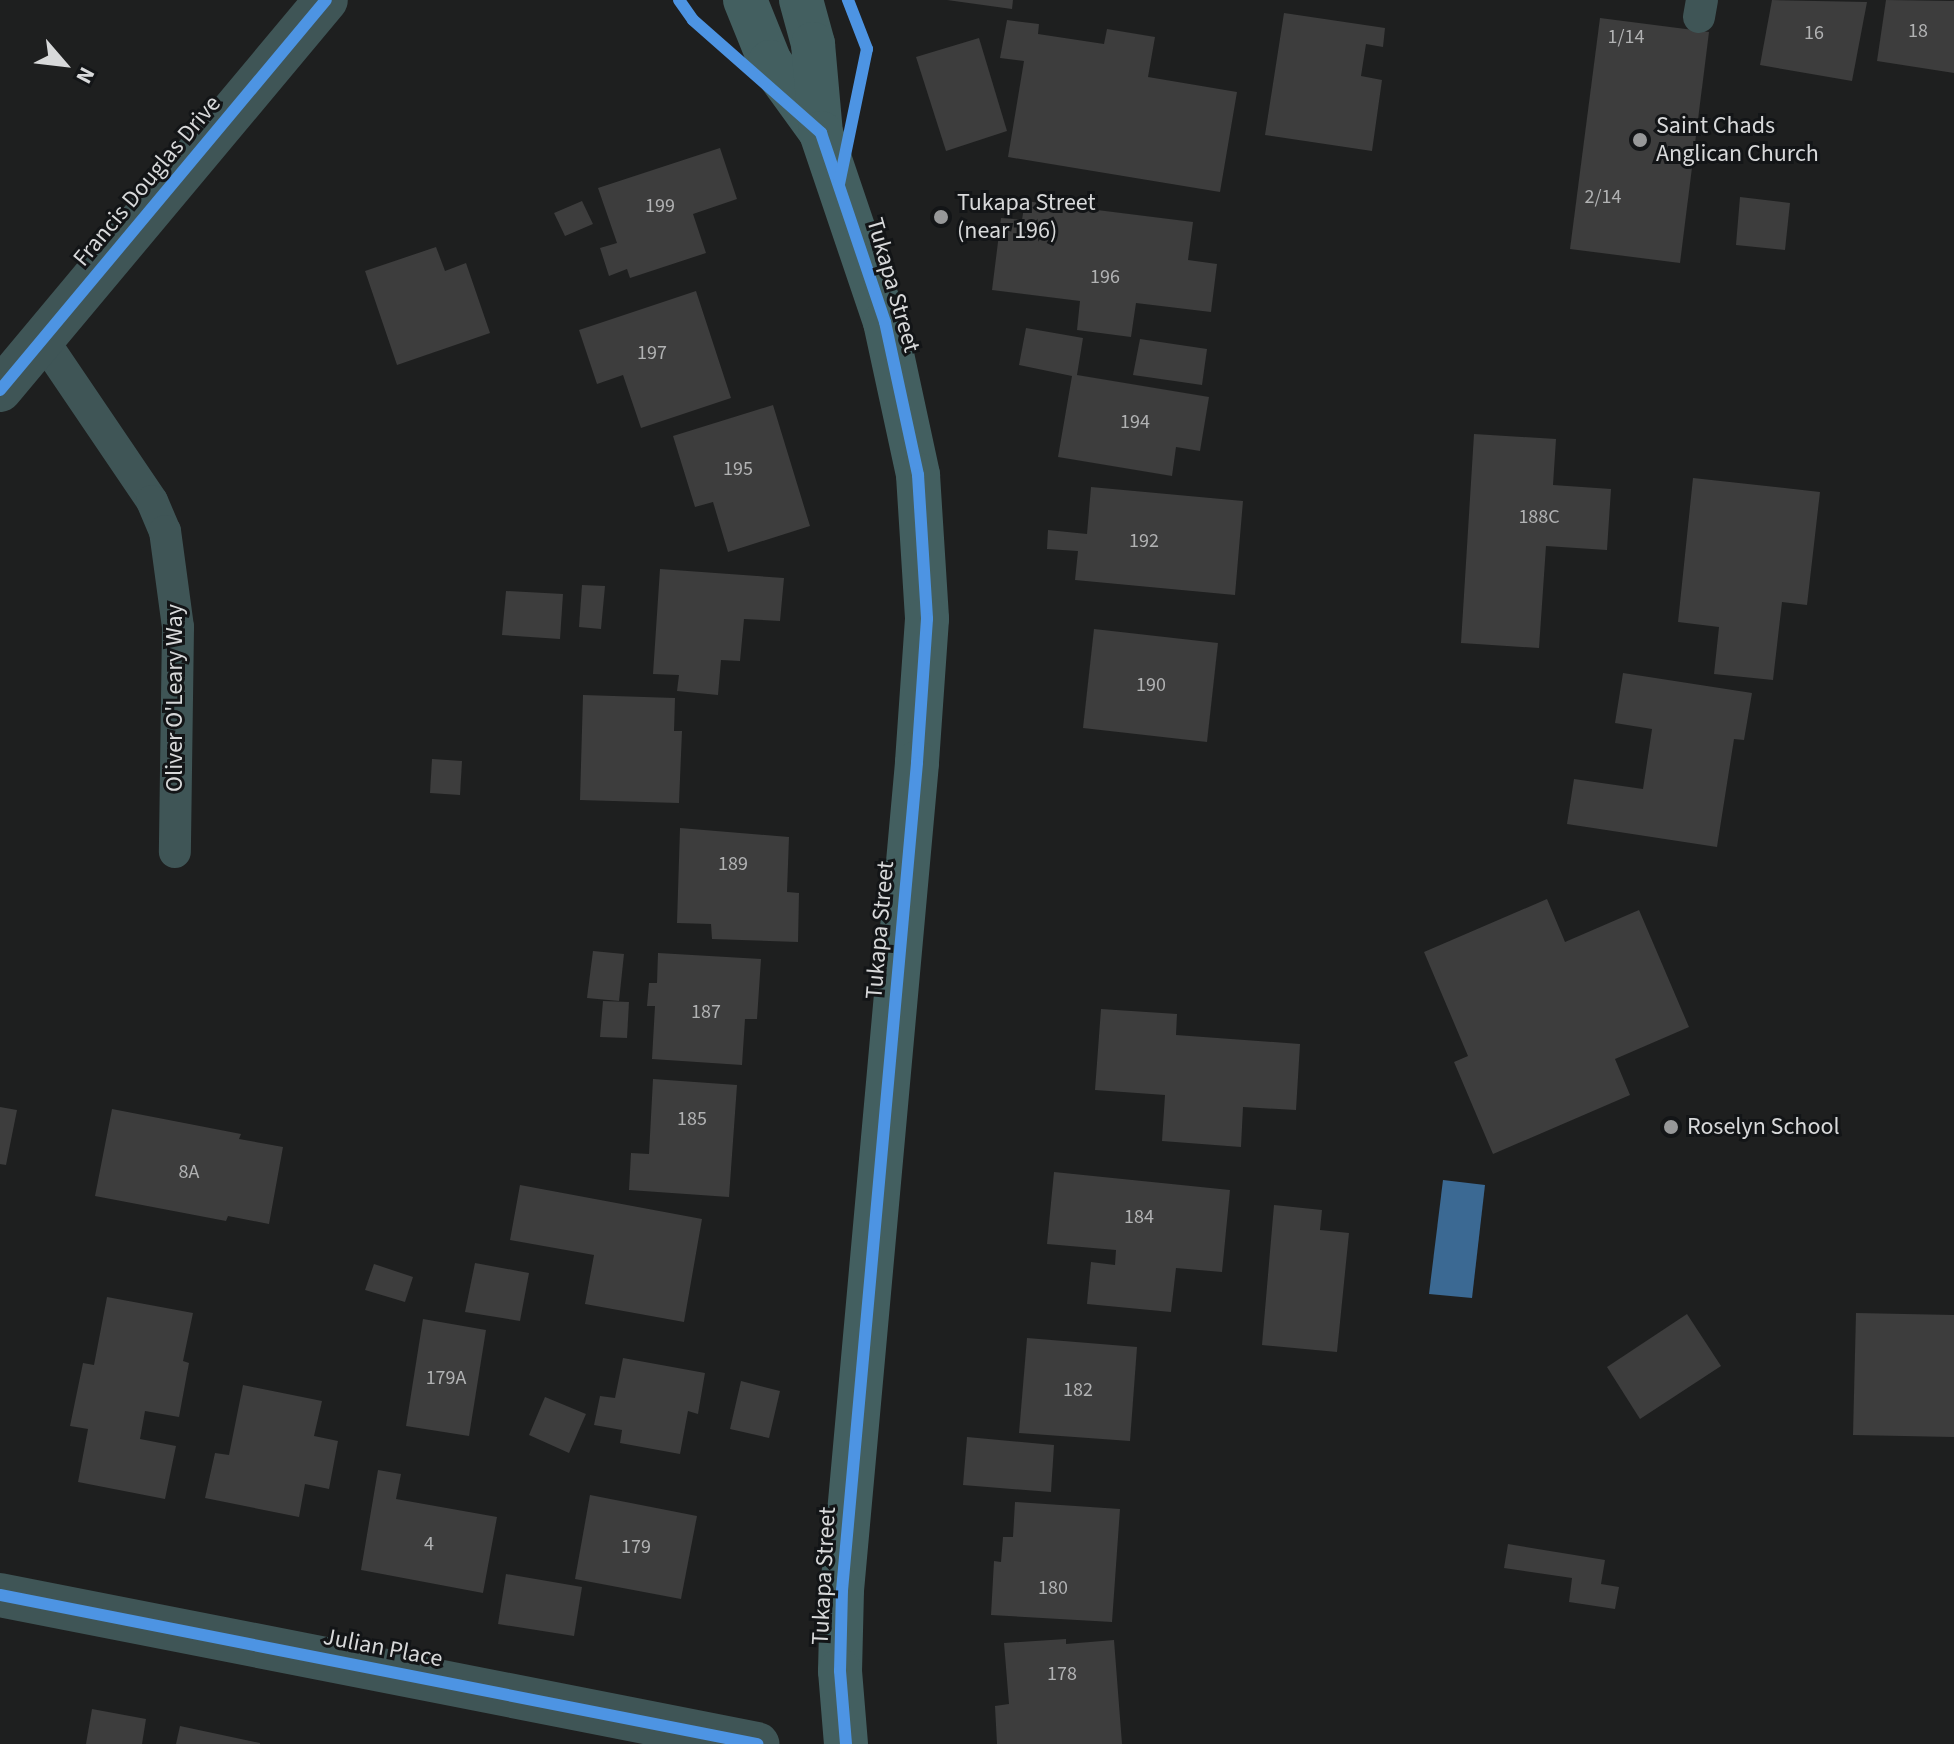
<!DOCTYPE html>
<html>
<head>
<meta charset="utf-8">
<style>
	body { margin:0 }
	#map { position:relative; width:1954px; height:1744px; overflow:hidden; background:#1e1f1f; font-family:"Source Sans 3",sans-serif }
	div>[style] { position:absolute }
	.water>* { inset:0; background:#3b6993 }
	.building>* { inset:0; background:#3d3d3d }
	.service>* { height:32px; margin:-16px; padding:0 16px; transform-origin:16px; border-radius:16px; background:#3f5556 }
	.minor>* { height:44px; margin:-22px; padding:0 22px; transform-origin:22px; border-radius:22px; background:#3f5556 }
	.secondary>* { height:44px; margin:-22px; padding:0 22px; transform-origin:22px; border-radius:22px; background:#435f60 }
	.cycleway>* { height:12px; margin:-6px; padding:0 6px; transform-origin:6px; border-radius:6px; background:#4d94e3 }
	.dots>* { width:22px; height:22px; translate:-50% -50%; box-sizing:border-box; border:4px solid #131517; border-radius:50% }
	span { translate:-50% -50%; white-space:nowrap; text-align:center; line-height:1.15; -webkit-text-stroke:6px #131517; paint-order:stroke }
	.number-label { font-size:20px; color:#b1b2b3 }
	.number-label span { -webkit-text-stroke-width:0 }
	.poi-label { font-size:24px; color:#d8d9da }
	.left { translate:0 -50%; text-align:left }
	.street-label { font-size:24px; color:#d8d9da }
	.north { position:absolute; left:24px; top:24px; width:80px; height:80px; -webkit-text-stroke:6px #131517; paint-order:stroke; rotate:118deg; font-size:22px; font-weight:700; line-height:32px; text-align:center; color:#d8d9da }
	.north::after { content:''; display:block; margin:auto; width:28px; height:36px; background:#d8d9da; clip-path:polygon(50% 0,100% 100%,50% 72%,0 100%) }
</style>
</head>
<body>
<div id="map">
	<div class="water">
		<div style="clip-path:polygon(1443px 1180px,1485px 1185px,1472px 1298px,1429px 1294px)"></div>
	</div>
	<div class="building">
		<div style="clip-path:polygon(947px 0,1013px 0,1012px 9px)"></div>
		<div style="clip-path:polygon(1772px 0,1867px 2px,1852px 81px,1760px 65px)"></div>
		<div style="clip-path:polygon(1886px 0,1954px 1px,1954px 73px,1877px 61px)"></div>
		<div style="clip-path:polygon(1284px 13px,1385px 28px,1383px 47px,1366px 44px,1361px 76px,1382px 80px,1372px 151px,1265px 135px)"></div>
		<div style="clip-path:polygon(1600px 18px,1709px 32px,1680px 263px,1570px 249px)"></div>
		<div style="clip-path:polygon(1007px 20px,1039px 24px,1038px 34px,1104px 44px,1107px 29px,1155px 37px,1148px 77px,1237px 92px,1220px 192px,1008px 157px,1024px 61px,1000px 58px)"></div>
		<div style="clip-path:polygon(979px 38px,1007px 131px,946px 151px,916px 57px)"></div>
		<div style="clip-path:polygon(720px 148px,737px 199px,693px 214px,706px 253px,630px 278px,627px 269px,609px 276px,600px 248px,617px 243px,598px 188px)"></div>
		<div style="clip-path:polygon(1740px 197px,1790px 203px,1785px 250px,1736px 245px)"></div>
		<div style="clip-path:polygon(582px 201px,593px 224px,565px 236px,554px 213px)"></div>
		<div style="clip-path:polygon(1025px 201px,1193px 222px,1188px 260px,1217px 264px,1211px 312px,1136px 303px,1131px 337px,1077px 330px,1080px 301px,992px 290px,1001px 218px,1022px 220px)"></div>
		<div style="clip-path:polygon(436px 247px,445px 271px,466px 263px,490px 333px,397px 365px,365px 271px)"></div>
		<div style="clip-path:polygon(696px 291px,731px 398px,641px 428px,623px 375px,597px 384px,579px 330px)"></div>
		<div style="clip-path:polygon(1026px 328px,1083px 338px,1077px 375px,1209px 397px,1200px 451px,1176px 447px,1172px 476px,1058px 457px,1072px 376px,1019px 365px)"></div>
		<div style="clip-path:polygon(1140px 339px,1207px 349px,1202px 385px,1133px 375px)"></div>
		<div style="clip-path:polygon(773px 405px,810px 526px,728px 552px,713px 502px,695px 507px,673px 436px)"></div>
		<div style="clip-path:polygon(1474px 434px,1556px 439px,1553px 485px,1611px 489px,1607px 550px,1546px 546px,1539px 648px,1461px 643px)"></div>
		<div style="clip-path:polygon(1693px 478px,1820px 492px,1807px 605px,1782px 602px,1773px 680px,1714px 674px,1719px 627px,1678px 622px)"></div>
		<div style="clip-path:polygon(1091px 487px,1243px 501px,1235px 595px,1075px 580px,1078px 551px,1047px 549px,1048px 530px,1087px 534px)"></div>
		<div style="clip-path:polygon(660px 569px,784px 578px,780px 621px,744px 619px,740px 661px,721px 660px,718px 695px,677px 691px,679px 675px,653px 674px)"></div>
		<div style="clip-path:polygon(582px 585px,605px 586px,601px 629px,579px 627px)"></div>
		<div style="clip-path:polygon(506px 591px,563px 594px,560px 639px,502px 635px)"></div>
		<div style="clip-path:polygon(1094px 629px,1218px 643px,1207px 742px,1083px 728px)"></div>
		<div style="clip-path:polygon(1623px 673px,1752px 693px,1744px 740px,1734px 739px,1717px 847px,1567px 824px,1574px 779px,1643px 789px,1652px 729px,1615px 723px)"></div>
		<div style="clip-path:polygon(583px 695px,675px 698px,674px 731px,682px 731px,679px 803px,580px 800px)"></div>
		<div style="clip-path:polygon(432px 759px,462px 761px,460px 795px,430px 793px)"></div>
		<div style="clip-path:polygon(680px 828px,789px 837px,787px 892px,799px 893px,798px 942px,712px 939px,711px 924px,677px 923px)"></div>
		<div style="clip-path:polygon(1547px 899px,1565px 942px,1639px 910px,1689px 1027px,1615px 1059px,1630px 1095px,1493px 1154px,1454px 1062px,1468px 1056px,1424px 952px)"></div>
		<div style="clip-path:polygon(593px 951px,624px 954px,619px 1001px,587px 998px)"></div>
		<div style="clip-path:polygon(658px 953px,761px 959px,757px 1019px,745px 1019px,742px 1065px,652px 1059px,655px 1006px,647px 1006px,649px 983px,657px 983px)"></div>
		<div style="clip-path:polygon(603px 1001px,629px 1002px,627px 1038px,600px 1037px)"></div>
		<div style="clip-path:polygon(1101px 1009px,1177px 1014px,1176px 1035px,1300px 1044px,1296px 1110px,1243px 1107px,1241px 1147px,1162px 1141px,1165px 1095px,1095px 1090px)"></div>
		<div style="clip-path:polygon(653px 1079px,737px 1085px,729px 1197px,629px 1190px,631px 1153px,649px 1154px)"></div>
		<div style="clip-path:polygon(0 1107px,17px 1110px,6px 1165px,0 1164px)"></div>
		<div style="clip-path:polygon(112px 1109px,241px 1134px,239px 1139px,283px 1147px,269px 1224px,228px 1216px,226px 1221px,95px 1196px)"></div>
		<div style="clip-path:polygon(1054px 1172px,1230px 1190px,1222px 1272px,1176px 1268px,1171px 1312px,1087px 1304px,1091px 1262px,1115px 1265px,1116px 1250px,1047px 1244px)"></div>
		<div style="clip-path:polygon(520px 1185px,702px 1219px,684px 1322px,585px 1304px,594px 1255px,510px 1240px)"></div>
		<div style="clip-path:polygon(1274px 1205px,1322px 1210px,1320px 1230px,1349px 1233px,1337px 1352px,1262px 1345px)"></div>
		<div style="clip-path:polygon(475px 1263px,529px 1273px,520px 1321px,465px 1312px)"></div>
		<div style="clip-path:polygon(374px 1264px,413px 1277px,405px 1302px,365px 1290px)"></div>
		<div style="clip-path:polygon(107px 1297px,193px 1313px,183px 1361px,189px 1363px,179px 1417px,145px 1411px,140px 1439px,176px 1446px,165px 1499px,78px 1482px,88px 1429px,70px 1426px,83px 1363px,94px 1365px)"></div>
		<div style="clip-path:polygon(1856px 1313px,1954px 1315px,1954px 1437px,1853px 1435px)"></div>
		<div style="clip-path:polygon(1687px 1314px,1721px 1366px,1640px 1419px,1607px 1367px)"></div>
		<div style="clip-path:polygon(423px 1319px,486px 1330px,469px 1436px,406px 1426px)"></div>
		<div style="clip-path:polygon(1027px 1338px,1137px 1347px,1130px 1441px,1019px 1433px)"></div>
		<div style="clip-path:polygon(623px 1358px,705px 1373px,698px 1414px,688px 1411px,680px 1454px,620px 1443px,622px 1430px,594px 1425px,600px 1396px,615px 1398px)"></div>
		<div style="clip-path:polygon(741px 1381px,780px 1391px,769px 1438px,730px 1429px)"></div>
		<div style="clip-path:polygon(243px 1385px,322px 1401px,314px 1436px,338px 1441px,329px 1489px,305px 1484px,299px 1517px,205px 1498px,215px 1453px,229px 1455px)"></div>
		<div style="clip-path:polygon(545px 1397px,586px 1414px,569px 1453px,529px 1435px)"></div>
		<div style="clip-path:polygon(967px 1437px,1054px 1445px,1051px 1492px,963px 1485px)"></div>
		<div style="clip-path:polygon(378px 1470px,401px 1474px,396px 1499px,497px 1517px,483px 1593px,361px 1570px)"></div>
		<div style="clip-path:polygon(590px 1495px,697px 1516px,681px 1599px,575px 1579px)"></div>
		<div style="clip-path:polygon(1015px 1502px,1120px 1509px,1112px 1622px,991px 1615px,994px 1561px,1001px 1562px,1003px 1537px,1013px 1537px)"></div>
		<div style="clip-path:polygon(1508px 1544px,1605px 1560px,1601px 1584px,1619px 1587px,1615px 1609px,1569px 1602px,1572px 1578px,1504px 1568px)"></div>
		<div style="clip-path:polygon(506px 1574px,582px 1587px,574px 1636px,498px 1624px)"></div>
		<div style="clip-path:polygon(1066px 1639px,1066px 1644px,1114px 1640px,1122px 1744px,997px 1744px,995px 1706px,1009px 1704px,1004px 1643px)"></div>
		<div style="clip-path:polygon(92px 1709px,146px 1719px,142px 1744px,86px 1744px)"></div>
		<div style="clip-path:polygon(180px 1726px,260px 1743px,260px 1744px,176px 1744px)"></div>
	</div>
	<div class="service">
		<div style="left:1699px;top:17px;width:17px;rotate:-80deg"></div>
		<div style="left:43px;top:340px;width:194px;rotate:55.9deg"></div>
		<div style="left:152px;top:501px;width:33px;rotate:67deg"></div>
		<div style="left:165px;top:531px;width:97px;rotate:82.3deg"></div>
		<div style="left:178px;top:627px;width:225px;rotate:90.8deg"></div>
	</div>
	<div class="minor">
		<div style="left:0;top:390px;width:508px;rotate:-50.11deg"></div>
		<div style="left:0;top:1595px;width:772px;rotate:11.14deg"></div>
	</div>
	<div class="secondary">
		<div style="left:745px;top:0;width:67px;rotate:68deg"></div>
		<div style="left:770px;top:62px;width:85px;rotate:54.1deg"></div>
		<div style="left:801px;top:0;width:46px;rotate:74.7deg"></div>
		<div style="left:813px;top:44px;width:89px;rotate:84.9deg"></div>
		<div style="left:821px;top:133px;width:200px;rotate:71.3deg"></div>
		<div style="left:885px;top:322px;width:157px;rotate:77.8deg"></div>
		<div style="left:918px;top:475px;width:144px;rotate:86.4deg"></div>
		<div style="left:927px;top:619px;width:144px;rotate:94deg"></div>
		<div style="left:917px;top:763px;width:830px;rotate:95.18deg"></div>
		<div style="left:842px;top:1590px;width:81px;rotate:91.4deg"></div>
		<div style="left:840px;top:1671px;width:73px;rotate:85.3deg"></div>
	</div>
	<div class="cycleway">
		<div style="left:679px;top:0;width:24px;rotate:55deg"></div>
		<div style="left:693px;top:20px;width:171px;rotate:41.4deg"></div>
		<div style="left:821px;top:133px;width:200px;rotate:71.3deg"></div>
		<div style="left:885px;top:322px;width:157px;rotate:77.8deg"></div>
		<div style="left:918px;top:475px;width:144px;rotate:86.4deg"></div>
		<div style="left:927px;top:619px;width:144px;rotate:94deg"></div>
		<div style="left:917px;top:763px;width:830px;rotate:95.18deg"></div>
		<div style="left:842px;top:1590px;width:81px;rotate:91.4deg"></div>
		<div style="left:840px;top:1671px;width:73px;rotate:85.3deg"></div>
		<div style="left:839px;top:184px;width:138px;rotate:-78.3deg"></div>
		<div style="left:867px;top:49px;width:53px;rotate:-111.2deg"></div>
		<div style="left:0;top:390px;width:508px;rotate:-50.11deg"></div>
		<div style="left:0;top:1595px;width:772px;rotate:11.14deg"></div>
	</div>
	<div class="dots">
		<div style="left:1640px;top:140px;background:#979899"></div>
		<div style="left:941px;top:217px;background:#979899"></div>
		<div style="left:1671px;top:1127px;background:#979899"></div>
	</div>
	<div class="number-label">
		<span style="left:1918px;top:31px">18</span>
		<span style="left:1814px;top:33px">16</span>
		<span style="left:1626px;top:37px">1/14</span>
		<span style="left:1603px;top:197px">2/14</span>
		<span style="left:660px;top:206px">199</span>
		<span style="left:1105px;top:277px">196</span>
		<span style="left:652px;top:353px">197</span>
		<span style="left:1135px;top:422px">194</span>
		<span style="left:738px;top:469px">195</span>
		<span style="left:1539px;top:517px">188C</span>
		<span style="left:1144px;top:541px">192</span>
		<span style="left:1151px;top:685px">190</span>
		<span style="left:733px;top:864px">189</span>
		<span style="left:706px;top:1012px">187</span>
		<span style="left:692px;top:1119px">185</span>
		<span style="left:189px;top:1172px">8A</span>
		<span style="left:1139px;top:1217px">184</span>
		<span style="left:446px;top:1378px">179A</span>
		<span style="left:1078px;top:1390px">182</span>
		<span style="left:429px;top:1544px">4</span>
		<span style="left:636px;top:1547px">179</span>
		<span style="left:1053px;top:1588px">180</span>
		<span style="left:1062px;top:1674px">178</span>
	</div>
	<div class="poi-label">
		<span class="left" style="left:1656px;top:140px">Saint Chads<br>Anglican Church</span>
		<span class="left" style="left:957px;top:217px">Tukapa Street<br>(near 196)</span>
		<span class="left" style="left:1687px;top:1127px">Roselyn School</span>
	</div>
	<div class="street-label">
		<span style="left:147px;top:181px;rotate:-50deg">Francis Douglas Drive</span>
		<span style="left:893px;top:285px;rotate:74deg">Tukapa Street</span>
		<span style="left:175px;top:698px;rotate:-90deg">Oliver O'Leary Way</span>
		<span style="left:880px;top:930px;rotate:-85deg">Tukapa Street</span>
		<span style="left:824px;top:1576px;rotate:-87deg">Tukapa Street</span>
		<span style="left:383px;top:1648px;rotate:11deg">Julian Place</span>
	</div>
	<div class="north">N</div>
</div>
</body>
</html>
